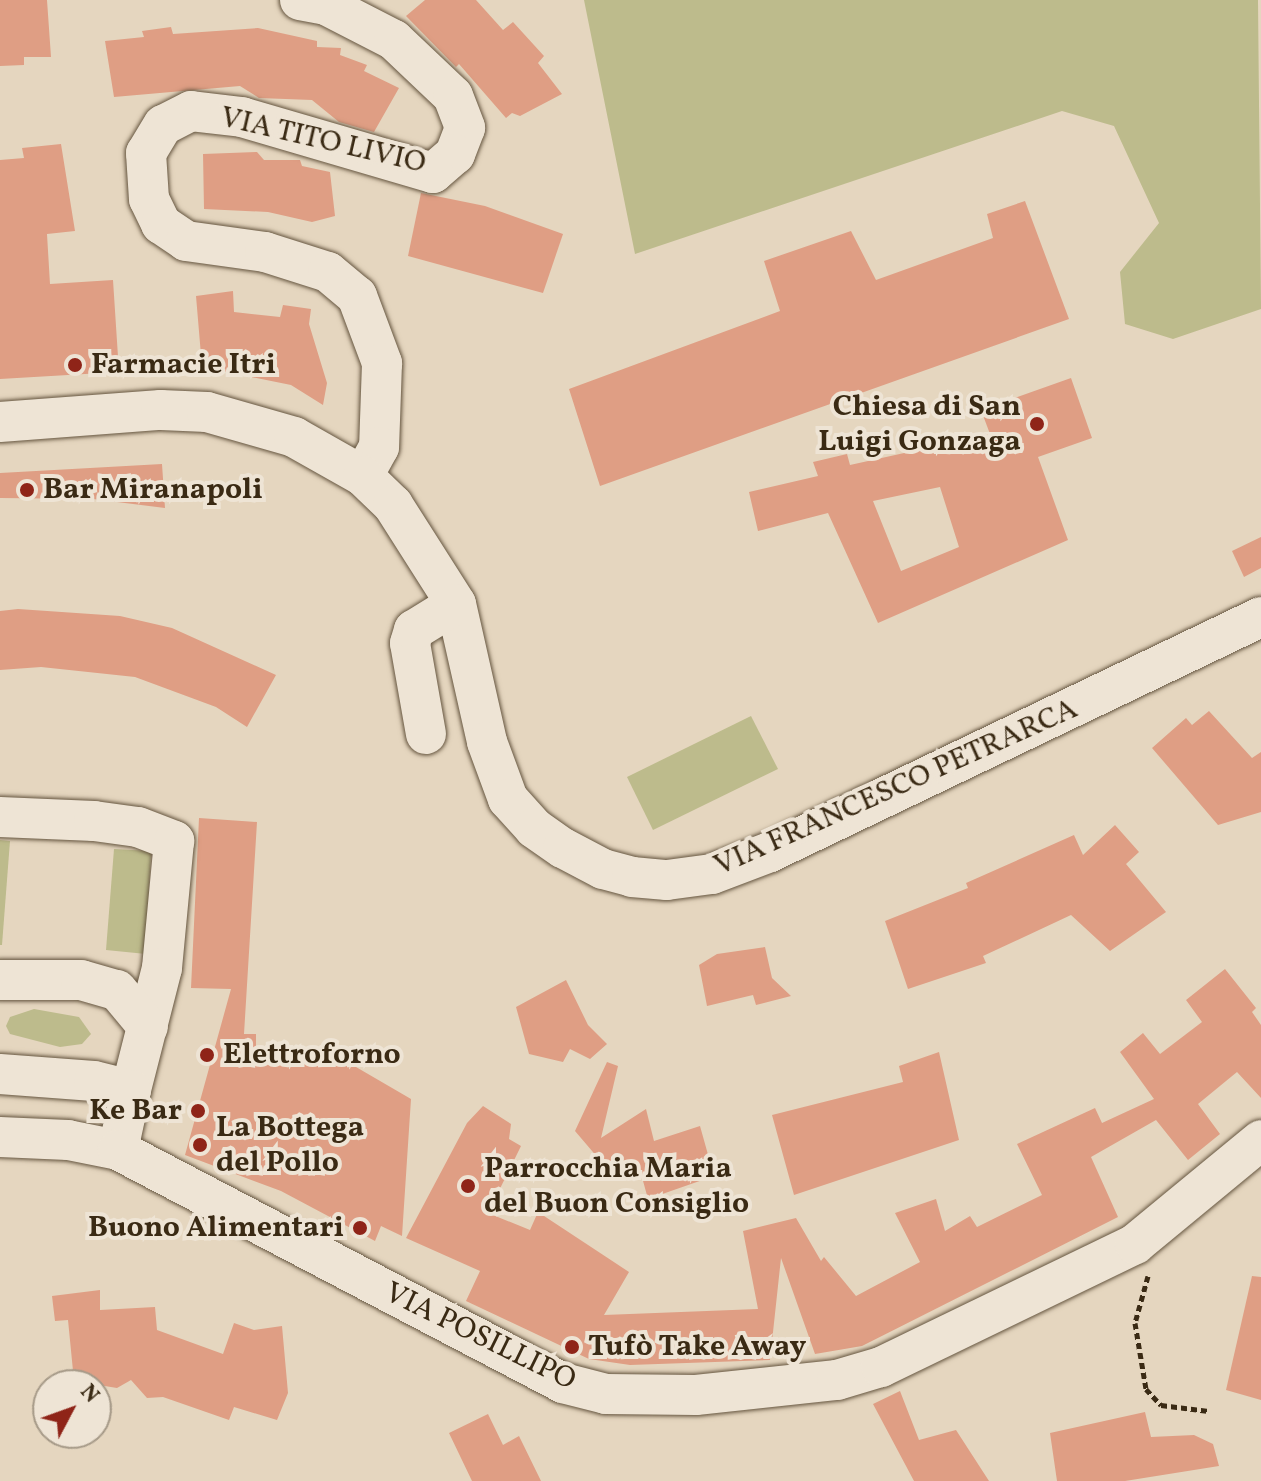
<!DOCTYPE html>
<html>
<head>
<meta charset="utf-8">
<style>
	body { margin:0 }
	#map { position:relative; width:1261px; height:1481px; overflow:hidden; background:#e5d6bf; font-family:Vollkorn,serif }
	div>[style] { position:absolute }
	.green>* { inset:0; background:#bdbb8c }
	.building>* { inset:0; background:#df9e84 }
	.path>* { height:5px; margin-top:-2.5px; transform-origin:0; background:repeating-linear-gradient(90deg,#3a2a14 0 6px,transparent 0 10px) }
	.roads { filter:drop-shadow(0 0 2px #65553f) drop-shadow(0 0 2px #65553f) }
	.minor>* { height:40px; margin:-20px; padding:0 20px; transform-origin:20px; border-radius:20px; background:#eee4d5 }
	.dots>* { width:22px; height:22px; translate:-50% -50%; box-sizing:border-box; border:4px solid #eee4d5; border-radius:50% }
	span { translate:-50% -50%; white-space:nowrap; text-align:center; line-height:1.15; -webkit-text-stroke:8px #eee4d5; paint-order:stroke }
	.street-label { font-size:30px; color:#3a2a14 }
	.poi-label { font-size:30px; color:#3a2a14; font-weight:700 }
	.left { translate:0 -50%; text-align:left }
	.right { translate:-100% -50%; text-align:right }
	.north { position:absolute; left:32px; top:1369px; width:80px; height:80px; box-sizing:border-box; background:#eee4d5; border:2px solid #a69a88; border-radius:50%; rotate:49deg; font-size:22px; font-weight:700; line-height:32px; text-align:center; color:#3a2a14 }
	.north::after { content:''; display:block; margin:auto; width:28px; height:36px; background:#8f2418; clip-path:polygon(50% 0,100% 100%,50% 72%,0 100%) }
</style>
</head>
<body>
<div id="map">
	<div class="green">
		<div style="clip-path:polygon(584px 0,1258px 0,1261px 309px,1173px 339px,1125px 324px,1120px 272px,1159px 223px,1114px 126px,1062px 111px,635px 254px)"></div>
		<div style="clip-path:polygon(751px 716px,778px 769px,653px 830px,627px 777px)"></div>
		<div style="clip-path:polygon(0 840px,10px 841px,2px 945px,0 945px)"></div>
		<div style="clip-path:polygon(114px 849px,151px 851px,146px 954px,106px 950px)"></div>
		<div style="clip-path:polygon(34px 1009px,79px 1017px,91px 1034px,82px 1044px,60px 1047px,10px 1034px,6px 1026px,10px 1017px)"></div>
	</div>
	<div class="building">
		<div style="clip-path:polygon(0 0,47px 0,51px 57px,24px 57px,24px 65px,0 66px)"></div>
		<div style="clip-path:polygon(425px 0,476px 0,503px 30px,513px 22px,544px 56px,538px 63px,562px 94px,520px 116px,512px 113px,506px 118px,459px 64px,456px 67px,406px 16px)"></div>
		<div style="clip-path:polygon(171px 27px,173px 34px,258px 28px,317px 41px,317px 47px,341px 48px,340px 55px,367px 65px,364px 71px,399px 88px,374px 132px,339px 122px,312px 100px,259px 98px,240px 86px,114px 97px,105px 41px,144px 37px,142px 31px)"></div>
		<div style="clip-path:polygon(61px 144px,75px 231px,47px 234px,50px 284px,113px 280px,119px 372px,0 379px,0 160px,24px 158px,22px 148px)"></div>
		<div style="clip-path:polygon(257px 152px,264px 160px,300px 160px,302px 166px,330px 172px,335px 216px,312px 222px,268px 212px,204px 209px,203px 154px)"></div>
		<div style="clip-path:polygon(421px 193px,485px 206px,563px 234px,543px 293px,408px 256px)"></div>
		<div style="clip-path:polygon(1025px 201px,1069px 319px,600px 486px,569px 389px,780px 311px,764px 261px,851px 231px,876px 280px,993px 238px,987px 214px)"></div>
		<div style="clip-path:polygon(233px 291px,234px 312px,280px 317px,283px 305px,311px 309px,309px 324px,327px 383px,323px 405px,291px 385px,202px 367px,196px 296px)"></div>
		<div style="clip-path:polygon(evenodd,1071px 378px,1092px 438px,1038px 457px,1068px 540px,878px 623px,828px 513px,758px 531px,749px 492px,818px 476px,813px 462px,847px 454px,850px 465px,990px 434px,981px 410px,1071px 378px,940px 487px,959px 547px,901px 571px,873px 501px,940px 487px)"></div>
		<div style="clip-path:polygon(162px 464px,165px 508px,93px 499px,0 498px,0 473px)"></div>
		<div style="clip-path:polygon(1261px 537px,1261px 568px,1244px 577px,1232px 551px)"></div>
		<div style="clip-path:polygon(18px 609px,120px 616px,172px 628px,276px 675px,247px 727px,216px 707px,135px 677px,41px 667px,0 670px,0 611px)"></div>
		<div style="clip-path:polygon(1209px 711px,1252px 758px,1261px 752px,1261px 812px,1218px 825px,1152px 748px,1186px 718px,1192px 725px)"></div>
		<div style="clip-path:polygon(199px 818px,257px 822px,244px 1034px,256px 1034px,256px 1053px,308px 1053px,344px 1060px,411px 1099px,402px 1236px,381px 1226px,375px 1241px,281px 1191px,185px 1155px,231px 989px,191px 988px)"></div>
		<div style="clip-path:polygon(1115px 825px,1139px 852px,1126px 864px,1166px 912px,1110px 951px,1071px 915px,983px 956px,986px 963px,908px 989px,885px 921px,968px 888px,966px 883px,1074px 835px,1083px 855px)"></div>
		<div style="clip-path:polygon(765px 947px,772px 978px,791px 996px,756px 1005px,753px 995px,707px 1006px,699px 965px,717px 954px)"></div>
		<div style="clip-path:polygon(1225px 969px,1256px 1008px,1252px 1012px,1261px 1025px,1261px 1098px,1237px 1072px,1198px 1104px,1220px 1134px,1188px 1160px,1156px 1120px,1091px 1157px,1118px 1217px,862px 1346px,815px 1354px,781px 1258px,770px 1360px,630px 1365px,589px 1359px,466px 1301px,480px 1271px,406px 1238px,467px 1123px,483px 1106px,511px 1124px,509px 1139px,521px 1146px,488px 1213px,530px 1230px,538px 1212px,629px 1272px,604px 1315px,758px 1309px,743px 1231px,796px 1218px,821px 1261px,824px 1257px,856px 1296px,920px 1262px,895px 1213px,936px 1199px,945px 1231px,970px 1216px,977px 1227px,1042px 1195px,1017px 1144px,1095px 1108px,1102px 1123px,1154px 1099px,1120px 1052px,1143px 1033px,1160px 1054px,1202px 1022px,1186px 1000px)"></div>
		<div style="clip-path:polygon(566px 980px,588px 1025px,607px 1044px,590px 1059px,570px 1049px,563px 1062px,529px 1054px,516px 1007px)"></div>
		<div style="clip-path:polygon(939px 1052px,959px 1140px,794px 1195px,772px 1115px,903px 1082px,899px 1066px)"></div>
		<div style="clip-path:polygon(607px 1062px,618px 1066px,601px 1138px,646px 1109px,654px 1141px,700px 1126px,714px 1176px,648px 1199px,640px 1170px,604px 1165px,575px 1131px)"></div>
		<div style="clip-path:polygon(1252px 1276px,1261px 1277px,1261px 1400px,1226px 1390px)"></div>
		<div style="clip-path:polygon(100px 1290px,100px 1310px,155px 1307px,157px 1330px,223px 1354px,234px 1323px,254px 1330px,282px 1326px,288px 1393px,277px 1420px,234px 1407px,229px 1420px,163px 1397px,147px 1398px,131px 1380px,117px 1388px,74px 1381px,68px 1320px,55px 1321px,52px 1296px)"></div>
		<div style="clip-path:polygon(900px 1391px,919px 1440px,956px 1430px,989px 1481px,914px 1481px,873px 1404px)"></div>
		<div style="clip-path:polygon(1145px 1412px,1151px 1437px,1194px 1435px,1213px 1444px,1219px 1466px,1125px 1481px,1057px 1481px,1050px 1433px)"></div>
		<div style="clip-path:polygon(488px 1414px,503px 1445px,519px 1436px,541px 1481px,472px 1481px,449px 1433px)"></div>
	</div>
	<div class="path">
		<div style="left:1148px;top:1276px;width:49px;rotate:105.5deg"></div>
		<div style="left:1135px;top:1323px;width:67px;rotate:80.5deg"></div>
		<div style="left:1146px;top:1389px;width:22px;rotate:47deg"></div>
		<div style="left:1161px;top:1405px;width:48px;rotate:7.1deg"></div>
	</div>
	<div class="roads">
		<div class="minor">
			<div style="left:300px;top:0;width:26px;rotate:11deg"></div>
			<div style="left:326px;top:5px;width:76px;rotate:27.2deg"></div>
			<div style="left:394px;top:40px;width:81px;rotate:43.5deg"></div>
			<div style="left:453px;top:96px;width:34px;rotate:69deg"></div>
			<div style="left:465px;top:128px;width:28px;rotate:111deg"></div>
			<div style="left:455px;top:154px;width:29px;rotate:139deg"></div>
			<div style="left:433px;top:173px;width:199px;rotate:-163.7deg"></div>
			<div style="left:242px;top:117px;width:51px;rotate:-173.3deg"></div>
			<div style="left:191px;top:111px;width:31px;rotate:153deg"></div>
			<div style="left:163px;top:125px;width:33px;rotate:121deg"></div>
			<div style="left:146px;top:153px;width:46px;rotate:86.3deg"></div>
			<div style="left:149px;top:199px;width:28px;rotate:64deg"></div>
			<div style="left:161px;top:224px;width:30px;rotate:34deg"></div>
			<div style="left:186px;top:241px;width:80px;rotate:7.9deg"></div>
			<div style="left:265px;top:252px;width:66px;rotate:17.6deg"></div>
			<div style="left:328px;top:272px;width:38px;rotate:40deg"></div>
			<div style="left:357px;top:296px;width:72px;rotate:69.5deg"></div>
			<div style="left:382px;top:363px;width:84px;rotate:92deg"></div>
			<div style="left:379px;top:447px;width:33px;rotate:119deg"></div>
			<div style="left:0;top:422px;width:161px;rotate:-4.3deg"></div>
			<div style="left:161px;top:410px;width:46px;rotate:2.5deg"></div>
			<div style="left:207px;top:412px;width:91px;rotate:16deg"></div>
			<div style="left:294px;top:437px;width:79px;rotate:29.5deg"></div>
			<div style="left:363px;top:476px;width:42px;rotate:44deg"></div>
			<div style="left:393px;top:505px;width:117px;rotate:57.5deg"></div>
			<div style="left:456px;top:604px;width:141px;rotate:77.3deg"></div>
			<div style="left:487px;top:742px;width:61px;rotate:69.8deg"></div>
			<div style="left:508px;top:799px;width:39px;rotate:48deg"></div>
			<div style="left:534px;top:828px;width:35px;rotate:35deg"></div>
			<div style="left:563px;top:848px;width:45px;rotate:27.7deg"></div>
			<div style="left:603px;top:869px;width:30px;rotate:15deg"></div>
			<div style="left:632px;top:877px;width:35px;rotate:5deg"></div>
			<div style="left:667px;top:880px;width:45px;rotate:-7.6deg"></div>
			<div style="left:712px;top:874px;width:62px;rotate:-20.8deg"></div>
			<div style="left:770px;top:852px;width:544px;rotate:-25.58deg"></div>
			<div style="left:426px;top:734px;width:92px;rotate:-100deg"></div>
			<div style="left:410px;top:643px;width:14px;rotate:-73deg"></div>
			<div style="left:414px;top:630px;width:49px;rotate:-31.8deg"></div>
			<div style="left:0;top:817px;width:94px;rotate:2.4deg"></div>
			<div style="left:94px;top:821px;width:44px;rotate:7.8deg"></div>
			<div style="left:138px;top:827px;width:39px;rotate:21deg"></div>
			<div style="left:174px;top:841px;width:128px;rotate:95.4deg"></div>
			<div style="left:162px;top:968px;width:126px;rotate:104.3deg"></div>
			<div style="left:0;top:980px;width:81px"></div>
			<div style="left:81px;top:980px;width:37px;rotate:16deg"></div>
			<div style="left:117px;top:990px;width:48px;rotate:50deg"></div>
			<div style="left:0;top:1074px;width:94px;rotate:4.3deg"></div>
			<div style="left:94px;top:1081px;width:38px;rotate:14deg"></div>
			<div style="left:131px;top:1090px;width:61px;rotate:102.2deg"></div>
			<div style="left:0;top:1137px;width:68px;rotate:2.5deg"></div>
			<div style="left:68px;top:1140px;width:51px;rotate:11.3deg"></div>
			<div style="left:118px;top:1150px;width:502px;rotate:27.64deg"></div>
			<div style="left:563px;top:1383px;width:44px;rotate:14.3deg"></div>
			<div style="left:606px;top:1394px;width:90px;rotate:0.6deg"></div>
			<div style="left:696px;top:1395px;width:142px;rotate:-6.1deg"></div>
			<div style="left:837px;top:1380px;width:46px;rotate:-16.5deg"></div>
			<div style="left:881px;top:1367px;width:282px;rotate:-25.8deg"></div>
			<div style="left:1135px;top:1244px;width:163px;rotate:-39.5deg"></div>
		</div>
	</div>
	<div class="dots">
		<div style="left:75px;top:365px;background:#8f2418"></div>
		<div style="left:1037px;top:424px;background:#8f2418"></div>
		<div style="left:27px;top:490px;background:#8f2418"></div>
		<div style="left:207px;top:1055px;background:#8f2418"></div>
		<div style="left:198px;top:1111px;background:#8f2418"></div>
		<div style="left:200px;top:1145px;background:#8f2418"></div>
		<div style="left:468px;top:1186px;background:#8f2418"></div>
		<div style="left:360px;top:1228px;background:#8f2418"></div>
		<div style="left:572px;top:1347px;background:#8f2418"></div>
	</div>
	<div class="street-label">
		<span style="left:323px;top:141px;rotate:13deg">VIA TITO LIVIO</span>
		<span style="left:896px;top:788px;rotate:-24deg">VIA FRANCESCO PETRARCA</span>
		<span style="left:480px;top:1337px;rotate:26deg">VIA POSILLIPO</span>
	</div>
	<div class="poi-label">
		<span class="left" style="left:91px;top:365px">Farmacie Itri</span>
		<span class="right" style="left:1021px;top:424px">Chiesa di San<br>Luigi Gonzaga</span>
		<span class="left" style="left:43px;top:490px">Bar Miranapoli</span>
		<span class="left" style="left:223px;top:1055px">Elettroforno</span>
		<span class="right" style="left:182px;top:1111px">Ke Bar</span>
		<span class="left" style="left:216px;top:1145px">La Bottega<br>del Pollo</span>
		<span class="left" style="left:484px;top:1186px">Parrocchia Maria<br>del Buon Consiglio</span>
		<span class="right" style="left:344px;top:1228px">Buono Alimentari</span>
		<span class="left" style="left:588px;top:1347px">Tufò Take Away</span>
	</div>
	<div class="north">N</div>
</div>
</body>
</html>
